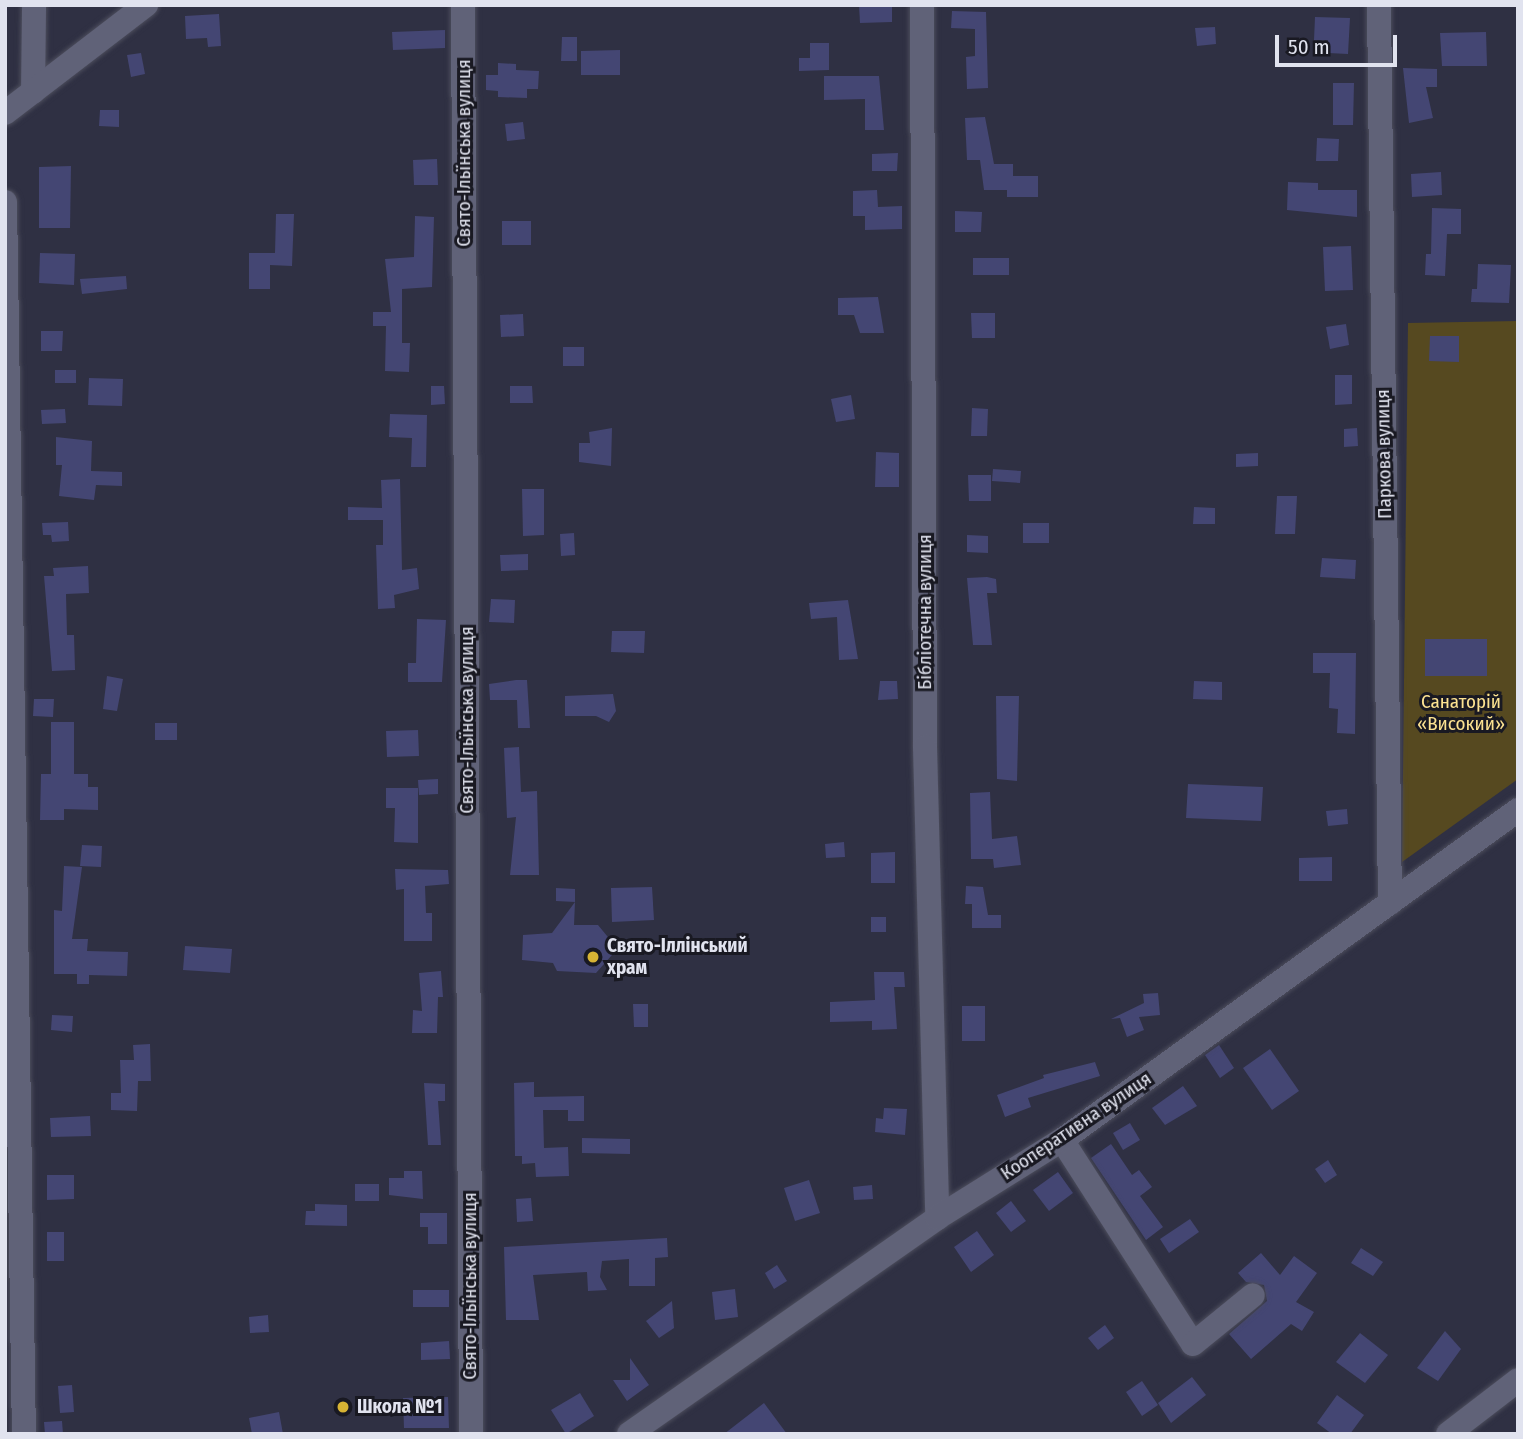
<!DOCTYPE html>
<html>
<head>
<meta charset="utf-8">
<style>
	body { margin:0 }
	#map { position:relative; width:1523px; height:1439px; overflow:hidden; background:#2f3043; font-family:"Fira Sans Condensed",sans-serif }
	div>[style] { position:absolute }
	.green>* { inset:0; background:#564920 }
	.building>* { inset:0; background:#444673 }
	.roads { filter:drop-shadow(0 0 2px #4c4d5c) drop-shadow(0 0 2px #4c4d5c) }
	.minor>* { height:24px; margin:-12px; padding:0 12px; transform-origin:12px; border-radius:12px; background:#606278 }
	.dots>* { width:19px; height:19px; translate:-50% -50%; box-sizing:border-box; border:4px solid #191922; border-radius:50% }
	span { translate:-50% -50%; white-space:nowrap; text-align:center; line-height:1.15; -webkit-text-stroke:6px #191922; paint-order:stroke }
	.street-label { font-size:19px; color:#e1e3ef }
	.park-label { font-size:19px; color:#fce291 }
	.poi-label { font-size:19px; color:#e1e3ef; font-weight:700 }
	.left { translate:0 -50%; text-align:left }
	.frame { position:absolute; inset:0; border:7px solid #e1e3ef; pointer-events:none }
	.scale { position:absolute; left:1275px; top:35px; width:122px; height:32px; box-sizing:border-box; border:4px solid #e1e3ef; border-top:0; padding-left:9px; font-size:21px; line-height:24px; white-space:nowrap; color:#e1e3ef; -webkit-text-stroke:5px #191922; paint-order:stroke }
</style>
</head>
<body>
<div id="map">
	<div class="green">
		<div style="clip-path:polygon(1518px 321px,1518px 779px,1402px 862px,1408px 323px)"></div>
	</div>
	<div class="building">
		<div style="clip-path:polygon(859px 5px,892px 5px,892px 22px,860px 23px)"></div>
		<div style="clip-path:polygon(952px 11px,986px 12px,988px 88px,967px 89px,966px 57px,975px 56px,975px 29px,951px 28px)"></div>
		<div style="clip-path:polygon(219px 14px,221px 46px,208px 47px,207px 38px,186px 39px,185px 16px)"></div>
		<div style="clip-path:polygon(1315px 17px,1350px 18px,1348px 54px,1328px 53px,1328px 40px,1314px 40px)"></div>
		<div style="clip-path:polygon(1215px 27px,1216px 44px,1197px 46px,1195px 28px)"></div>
		<div style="clip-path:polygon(445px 30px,445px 48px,393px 50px,392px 32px)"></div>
		<div style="clip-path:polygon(1486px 32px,1487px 66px,1442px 66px,1440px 33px)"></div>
		<div style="clip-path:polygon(562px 37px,577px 37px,577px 61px,561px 61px)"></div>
		<div style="clip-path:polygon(810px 43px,829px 43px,829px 70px,799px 71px,799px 58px,810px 58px)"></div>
		<div style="clip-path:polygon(620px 50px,620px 75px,581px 75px,581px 51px)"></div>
		<div style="clip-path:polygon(141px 53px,145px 74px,131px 77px,127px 55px)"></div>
		<div style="clip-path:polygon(498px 63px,516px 64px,516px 70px,539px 71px,538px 89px,527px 89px,527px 98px,498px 97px,498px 91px,486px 90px,486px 75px,498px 75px)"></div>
		<div style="clip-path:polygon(1403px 68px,1437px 69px,1437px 87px,1426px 87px,1433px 118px,1409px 123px)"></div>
		<div style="clip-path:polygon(824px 76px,879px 76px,884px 130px,865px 130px,865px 99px,824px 100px)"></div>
		<div style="clip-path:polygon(1333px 83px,1354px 83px,1353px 125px,1333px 125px)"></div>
		<div style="clip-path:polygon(100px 110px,119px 110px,119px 127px,99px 126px)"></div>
		<div style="clip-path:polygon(985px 117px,994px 164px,1013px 164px,1013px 176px,1038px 176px,1038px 197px,1007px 197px,1007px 190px,984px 190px,980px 160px,967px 160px,965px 118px)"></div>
		<div style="clip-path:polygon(523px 122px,525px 139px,507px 141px,505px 124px)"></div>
		<div style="clip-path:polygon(1317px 138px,1339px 139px,1338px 161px,1316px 161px)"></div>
		<div style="clip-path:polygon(898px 153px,897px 171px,872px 171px,872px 154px)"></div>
		<div style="clip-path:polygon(437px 159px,438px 185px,414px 185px,413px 160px)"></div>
		<div style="clip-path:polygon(71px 166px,70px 228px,39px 228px,39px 167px)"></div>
		<div style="clip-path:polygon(1441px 172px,1442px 195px,1412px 197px,1411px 174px)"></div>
		<div style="clip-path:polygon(1288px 182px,1318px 183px,1318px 190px,1357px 190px,1357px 217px,1287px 210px)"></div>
		<div style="clip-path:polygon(877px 190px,878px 207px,902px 206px,902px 229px,865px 230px,865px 216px,853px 216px,853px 191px)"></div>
		<div style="clip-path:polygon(1432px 208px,1461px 209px,1461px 234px,1447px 234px,1445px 276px,1425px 275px,1426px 254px,1431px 254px)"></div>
		<div style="clip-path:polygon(955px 211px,982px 212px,981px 232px,955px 232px)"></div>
		<div style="clip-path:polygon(276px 214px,294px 214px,292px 266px,270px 265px,270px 289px,249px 289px,249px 253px,275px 253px)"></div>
		<div style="clip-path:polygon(415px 216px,434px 217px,432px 287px,402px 289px,402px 343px,410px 343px,409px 372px,385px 371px,386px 326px,373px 326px,373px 312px,391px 312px,385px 259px,414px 257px)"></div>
		<div style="clip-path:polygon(502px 221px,531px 221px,531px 245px,502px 245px)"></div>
		<div style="clip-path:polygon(1351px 246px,1353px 290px,1325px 291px,1323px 247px)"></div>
		<div style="clip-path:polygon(40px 253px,75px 254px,74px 285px,39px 283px)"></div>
		<div style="clip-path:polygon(973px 258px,1009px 258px,1009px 275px,973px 275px)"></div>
		<div style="clip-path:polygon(1478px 264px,1511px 265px,1509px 303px,1471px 302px,1472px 289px,1477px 289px)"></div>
		<div style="clip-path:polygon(126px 276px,127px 289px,82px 294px,80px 279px)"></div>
		<div style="clip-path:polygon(878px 297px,884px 333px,860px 333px,854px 315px,838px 315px,838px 298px)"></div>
		<div style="clip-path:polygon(971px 313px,995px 313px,995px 338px,972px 338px)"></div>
		<div style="clip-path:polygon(523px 314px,524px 336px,501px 337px,500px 315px)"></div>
		<div style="clip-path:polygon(1346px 324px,1349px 345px,1330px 349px,1326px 327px)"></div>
		<div style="clip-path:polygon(41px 331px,63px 331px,62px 351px,41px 351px)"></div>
		<div style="clip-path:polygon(1430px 336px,1459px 336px,1459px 362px,1429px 361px)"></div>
		<div style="clip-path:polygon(563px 347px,584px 347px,584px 366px,563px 366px)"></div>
		<div style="clip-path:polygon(55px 370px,76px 370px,76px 383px,55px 383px)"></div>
		<div style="clip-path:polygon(1335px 375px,1352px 375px,1352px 404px,1335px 405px)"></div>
		<div style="clip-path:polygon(89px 378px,123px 379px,122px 406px,88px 405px)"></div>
		<div style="clip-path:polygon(431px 386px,444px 386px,445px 404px,431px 405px)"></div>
		<div style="clip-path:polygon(510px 386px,532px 386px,533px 403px,510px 403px)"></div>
		<div style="clip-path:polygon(851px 395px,855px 419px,836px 422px,831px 399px)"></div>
		<div style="clip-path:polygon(972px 408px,988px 409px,987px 436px,971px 436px)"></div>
		<div style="clip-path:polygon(65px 409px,66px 423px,42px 424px,41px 410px)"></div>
		<div style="clip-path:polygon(390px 414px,427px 415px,426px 467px,411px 467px,412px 438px,389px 437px)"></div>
		<div style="clip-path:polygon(612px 428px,611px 466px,579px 462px,579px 443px,590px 443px,589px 432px)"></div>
		<div style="clip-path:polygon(1357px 428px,1358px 446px,1344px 447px,1344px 429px)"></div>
		<div style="clip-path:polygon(56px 437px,92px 441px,91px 471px,122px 472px,122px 486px,96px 485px,94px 500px,59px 496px,62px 465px,56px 465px)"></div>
		<div style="clip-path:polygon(876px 452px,899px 453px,899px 487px,875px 487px)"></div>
		<div style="clip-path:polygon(1258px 453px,1258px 466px,1236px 467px,1236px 454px)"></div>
		<div style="clip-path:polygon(993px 469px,1021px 471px,1020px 483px,992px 481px)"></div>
		<div style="clip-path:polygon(968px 475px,991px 475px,991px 501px,969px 501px)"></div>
		<div style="clip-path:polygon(400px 479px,402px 570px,417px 568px,419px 589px,394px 595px,395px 608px,378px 609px,376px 545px,383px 545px,383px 520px,348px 520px,348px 507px,382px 508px,381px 480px)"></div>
		<div style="clip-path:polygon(522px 489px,544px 489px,544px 535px,523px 536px)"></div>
		<div style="clip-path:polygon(1277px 496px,1297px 496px,1295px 534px,1275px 534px)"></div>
		<div style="clip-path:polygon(1194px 507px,1215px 508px,1215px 524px,1193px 524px)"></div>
		<div style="clip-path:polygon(68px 522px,69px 541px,52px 542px,51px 535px,43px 535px,42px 523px)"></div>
		<div style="clip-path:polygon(1023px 523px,1049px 523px,1049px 543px,1023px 543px)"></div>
		<div style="clip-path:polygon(574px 533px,575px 555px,561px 556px,560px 534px)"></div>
		<div style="clip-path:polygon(967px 535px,988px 536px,988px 553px,967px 552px)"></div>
		<div style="clip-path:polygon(528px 554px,528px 570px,501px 571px,500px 555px)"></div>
		<div style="clip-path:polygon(1322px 558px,1356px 560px,1355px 579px,1320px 577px)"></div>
		<div style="clip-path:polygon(88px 566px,89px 593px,66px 594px,67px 635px,74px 635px,75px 670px,52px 671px,44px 576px,54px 576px,53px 568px)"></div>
		<div style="clip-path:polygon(987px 577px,996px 579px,997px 593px,987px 593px,992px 645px,973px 645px,967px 578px)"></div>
		<div style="clip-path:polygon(491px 599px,515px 600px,514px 623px,489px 622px)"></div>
		<div style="clip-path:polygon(848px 600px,858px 659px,839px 660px,837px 617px,811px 619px,809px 603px)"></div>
		<div style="clip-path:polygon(417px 619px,446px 620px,442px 682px,408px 682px,408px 663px,416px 663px)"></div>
		<div style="clip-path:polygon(612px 631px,645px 631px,644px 653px,611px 652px)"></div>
		<div style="clip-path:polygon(1425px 639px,1487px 639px,1487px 676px,1425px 676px)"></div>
		<div style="clip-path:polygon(1313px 653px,1356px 653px,1355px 734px,1337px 733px,1338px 709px,1329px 708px,1330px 673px,1313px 673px)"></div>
		<div style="clip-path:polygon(107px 676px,123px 679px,117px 711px,103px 709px)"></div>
		<div style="clip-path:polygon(516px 680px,527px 680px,530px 728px,518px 728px,517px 700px,490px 700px,489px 684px)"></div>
		<div style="clip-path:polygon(880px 681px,897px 681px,898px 699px,878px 700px)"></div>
		<div style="clip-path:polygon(1194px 681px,1222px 682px,1222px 700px,1193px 699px)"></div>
		<div style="clip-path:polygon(613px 694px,616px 711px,609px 722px,596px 716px,565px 716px,565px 696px)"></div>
		<div style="clip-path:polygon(996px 696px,1019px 696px,1017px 781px,997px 779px)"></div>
		<div style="clip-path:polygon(34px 699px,54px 699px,53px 717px,33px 716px)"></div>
		<div style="clip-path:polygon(51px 722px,74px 722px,74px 774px,88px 774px,88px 787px,98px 787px,98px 810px,64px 809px,64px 820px,40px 820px,41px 774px,51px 774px)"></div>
		<div style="clip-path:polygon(155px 723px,177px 723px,177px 740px,155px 740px)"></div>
		<div style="clip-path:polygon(418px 730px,419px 756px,387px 757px,386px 731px)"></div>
		<div style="clip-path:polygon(519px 747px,521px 792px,537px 791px,539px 875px,510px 875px,516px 817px,507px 818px,504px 748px)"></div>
		<div style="clip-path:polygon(438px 779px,438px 794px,419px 795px,418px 780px)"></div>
		<div style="clip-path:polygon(1188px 784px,1263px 787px,1261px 821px,1186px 818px)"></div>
		<div style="clip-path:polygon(386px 788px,418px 788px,418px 843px,394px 842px,395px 808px,386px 808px)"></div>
		<div style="clip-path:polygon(990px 792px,992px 839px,1017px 836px,1021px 865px,994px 868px,993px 859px,971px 859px,970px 793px)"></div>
		<div style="clip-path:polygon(1347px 809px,1348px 824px,1328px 826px,1326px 811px)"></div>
		<div style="clip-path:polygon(844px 842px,845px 857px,826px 858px,825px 844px)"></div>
		<div style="clip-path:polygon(82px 845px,102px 846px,101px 867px,80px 866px)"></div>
		<div style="clip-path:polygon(895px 852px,895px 883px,871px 883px,871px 853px)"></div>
		<div style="clip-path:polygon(1332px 857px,1332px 881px,1299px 881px,1299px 858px)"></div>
		<div style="clip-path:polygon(64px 866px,82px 867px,72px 939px,88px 939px,87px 951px,128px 952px,127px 976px,89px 975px,89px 984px,77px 984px,77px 974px,54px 974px,54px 910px,62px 911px)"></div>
		<div style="clip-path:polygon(395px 869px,448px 870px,449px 884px,425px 886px,426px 913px,432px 913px,432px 941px,404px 941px,404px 889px,396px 890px)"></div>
		<div style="clip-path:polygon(966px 886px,983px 887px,988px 915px,1001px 915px,1001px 928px,972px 928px,972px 904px,965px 904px)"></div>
		<div style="clip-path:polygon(652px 887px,654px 920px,612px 922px,611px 888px)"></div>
		<div style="clip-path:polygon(556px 888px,575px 889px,575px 902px,556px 901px)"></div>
		<div style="clip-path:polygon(575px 902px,574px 925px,598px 925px,612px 942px,612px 955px,596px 973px,557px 971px,553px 963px,522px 960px,523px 935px,552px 933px)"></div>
		<div style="clip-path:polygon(871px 917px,886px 917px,886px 932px,871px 932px)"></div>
		<div style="clip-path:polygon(185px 946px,232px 949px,230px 973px,183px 970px)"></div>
		<div style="clip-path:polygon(441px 971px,443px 997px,438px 997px,437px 1033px,412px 1033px,413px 1010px,422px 1011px,419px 973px)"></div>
		<div style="clip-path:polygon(874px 972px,904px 972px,905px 987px,894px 987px,897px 1029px,872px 1030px,872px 1021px,830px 1022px,830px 1002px,875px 1000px)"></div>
		<div style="clip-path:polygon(1158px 993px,1160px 1015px,1139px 1017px,1144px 1030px,1127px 1037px,1120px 1018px,1111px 1019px,1144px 1003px,1143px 994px)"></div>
		<div style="clip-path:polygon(633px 1004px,648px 1004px,648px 1027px,634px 1027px)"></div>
		<div style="clip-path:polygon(962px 1006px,985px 1006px,985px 1041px,962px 1041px)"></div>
		<div style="clip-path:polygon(52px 1015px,73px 1016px,72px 1032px,51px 1030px)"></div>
		<div style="clip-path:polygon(150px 1044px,151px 1081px,138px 1081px,137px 1111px,111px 1110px,111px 1093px,121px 1093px,120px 1060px,134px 1060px,133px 1045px)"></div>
		<div style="clip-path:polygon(1219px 1045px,1234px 1068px,1220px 1078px,1205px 1055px)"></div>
		<div style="clip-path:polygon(1270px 1049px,1299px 1091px,1272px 1110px,1243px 1068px)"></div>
		<div style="clip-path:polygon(1095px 1062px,1100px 1076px,1028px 1098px,1031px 1107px,1005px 1117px,997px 1095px,1044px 1078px,1043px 1075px)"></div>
		<div style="clip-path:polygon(534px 1082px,534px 1097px,584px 1096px,584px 1121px,568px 1121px,568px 1110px,543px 1110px,544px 1148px,568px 1147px,569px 1176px,536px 1177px,535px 1163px,522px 1164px,522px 1156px,515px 1156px,514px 1083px)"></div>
		<div style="clip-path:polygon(424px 1083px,445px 1084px,445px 1101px,438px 1101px,441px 1145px,428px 1145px)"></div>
		<div style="clip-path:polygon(1183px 1086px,1197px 1106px,1165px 1125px,1152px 1108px)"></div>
		<div style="clip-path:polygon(884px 1108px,907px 1109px,905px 1135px,875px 1132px,876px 1118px,883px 1119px)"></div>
		<div style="clip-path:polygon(90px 1116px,91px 1136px,51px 1137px,50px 1118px)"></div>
		<div style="clip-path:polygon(1130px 1123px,1140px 1140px,1123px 1150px,1113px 1133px)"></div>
		<div style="clip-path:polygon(582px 1138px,630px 1139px,630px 1154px,582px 1153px)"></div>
		<div style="clip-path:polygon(1111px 1144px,1132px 1175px,1139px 1170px,1152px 1187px,1140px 1196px,1163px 1227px,1146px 1240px,1091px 1158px)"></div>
		<div style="clip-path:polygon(1328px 1160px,1337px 1175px,1325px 1183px,1315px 1169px)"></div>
		<div style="clip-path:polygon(404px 1171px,422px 1171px,423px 1199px,389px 1195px,389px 1178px,404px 1178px)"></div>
		<div style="clip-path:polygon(1058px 1172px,1073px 1193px,1049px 1211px,1033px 1190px)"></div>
		<div style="clip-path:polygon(47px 1175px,74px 1175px,74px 1199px,47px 1200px)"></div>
		<div style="clip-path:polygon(809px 1180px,820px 1213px,795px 1221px,784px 1188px)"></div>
		<div style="clip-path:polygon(355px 1184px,379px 1184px,379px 1201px,355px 1201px)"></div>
		<div style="clip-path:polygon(872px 1185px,873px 1199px,854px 1200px,853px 1187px)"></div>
		<div style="clip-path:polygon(531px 1198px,533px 1221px,517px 1222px,516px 1199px)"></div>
		<div style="clip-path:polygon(1011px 1201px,1026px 1221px,1011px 1232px,996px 1213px)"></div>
		<div style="clip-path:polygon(315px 1204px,347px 1205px,347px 1226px,305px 1225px,306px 1211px,315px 1211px)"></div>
		<div style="clip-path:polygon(420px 1213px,447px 1213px,447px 1244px,428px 1244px,428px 1227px,420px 1227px)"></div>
		<div style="clip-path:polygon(1190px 1219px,1199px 1232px,1169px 1253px,1160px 1239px)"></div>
		<div style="clip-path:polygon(977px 1231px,994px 1255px,971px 1272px,954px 1247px)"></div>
		<div style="clip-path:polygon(47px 1232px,64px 1232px,64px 1261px,47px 1261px)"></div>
		<div style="clip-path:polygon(667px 1238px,668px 1257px,655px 1258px,655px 1286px,629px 1286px,629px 1259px,602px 1261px,600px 1277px,607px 1290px,588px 1291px,587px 1272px,533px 1275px,539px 1320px,506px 1320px,504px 1247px)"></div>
		<div style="clip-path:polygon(1361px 1248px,1383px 1262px,1373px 1276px,1351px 1263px)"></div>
		<div style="clip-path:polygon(1261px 1253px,1280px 1275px,1294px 1256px,1317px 1273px,1296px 1302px,1314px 1312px,1302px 1331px,1291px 1324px,1251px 1359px,1229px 1334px,1267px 1301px,1264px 1285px,1246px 1282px,1238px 1273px)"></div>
		<div style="clip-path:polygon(777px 1265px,787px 1281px,774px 1289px,765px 1273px)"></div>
		<div style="clip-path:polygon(735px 1289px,738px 1317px,715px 1320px,712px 1292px)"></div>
		<div style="clip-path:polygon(413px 1290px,449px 1290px,449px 1307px,413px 1307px)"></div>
		<div style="clip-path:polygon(672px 1301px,674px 1328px,659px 1338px,646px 1321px)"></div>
		<div style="clip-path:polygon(268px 1315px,269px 1332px,250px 1333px,249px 1317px)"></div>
		<div style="clip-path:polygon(1105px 1325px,1114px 1338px,1098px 1350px,1088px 1338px)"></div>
		<div style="clip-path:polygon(1445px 1331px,1461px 1349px,1438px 1381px,1417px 1368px)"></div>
		<div style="clip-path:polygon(1360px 1333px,1388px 1355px,1365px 1383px,1336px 1362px)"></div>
		<div style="clip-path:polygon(449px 1341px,450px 1359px,421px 1360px,421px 1343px)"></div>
		<div style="clip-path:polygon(630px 1358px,649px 1385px,627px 1401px,613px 1380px,630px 1380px)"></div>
		<div style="clip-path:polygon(1192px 1377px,1206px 1395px,1171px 1423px,1158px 1403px)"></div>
		<div style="clip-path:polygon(1142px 1381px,1158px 1405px,1142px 1416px,1126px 1392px)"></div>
		<div style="clip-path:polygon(72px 1385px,74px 1412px,60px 1413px,58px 1386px)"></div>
		<div style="clip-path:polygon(580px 1393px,594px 1416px,566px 1434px,551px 1410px)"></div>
		<div style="clip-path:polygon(1337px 1395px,1364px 1415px,1350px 1434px,1332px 1434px,1317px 1423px)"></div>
		<div style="clip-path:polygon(448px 1397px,449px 1428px,404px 1428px,403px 1398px)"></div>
		<div style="clip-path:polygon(764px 1403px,787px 1434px,724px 1434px)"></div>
		<div style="clip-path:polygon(279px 1412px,283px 1434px,252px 1434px,249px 1418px)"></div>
		<div style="clip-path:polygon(62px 1421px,63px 1434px,45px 1434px,44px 1422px)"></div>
	</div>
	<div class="roads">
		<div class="minor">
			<div style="left:463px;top:5px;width:1429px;rotate:89.68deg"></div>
			<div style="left:922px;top:5px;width:742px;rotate:89.77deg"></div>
			<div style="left:925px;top:747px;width:471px;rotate:88.5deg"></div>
			<div style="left:1379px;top:5px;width:898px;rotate:89.3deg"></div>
			<div style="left:33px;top:92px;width:87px;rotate:-89.3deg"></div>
			<div style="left:5px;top:113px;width:178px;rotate:-37.5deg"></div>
			<div style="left:5px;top:202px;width:1232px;rotate:89.12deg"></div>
			<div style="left:1062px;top:1140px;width:242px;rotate:57.3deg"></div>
			<div style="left:1193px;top:1344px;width:77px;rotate:-39.2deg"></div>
			<div style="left:629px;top:1434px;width:376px;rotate:-35deg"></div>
			<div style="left:937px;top:1218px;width:147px;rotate:-32deg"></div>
			<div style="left:1062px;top:1140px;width:563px;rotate:-35.89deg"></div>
			<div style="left:1448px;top:1434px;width:88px;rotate:-37.6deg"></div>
		</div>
	</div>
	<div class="dots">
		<div style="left:593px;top:957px;background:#d8b434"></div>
		<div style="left:343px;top:1407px;background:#d8b434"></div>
	</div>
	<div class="street-label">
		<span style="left:464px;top:153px;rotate:-90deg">Свято-Ільїнська вулиця</span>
		<span style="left:1384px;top:454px;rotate:-91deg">Паркова вулиця</span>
		<span style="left:925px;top:612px;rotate:-90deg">Бібліотечна вулиця</span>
		<span style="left:467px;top:720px;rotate:-90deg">Свято-Ільїнська вулиця</span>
		<span style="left:1076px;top:1126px;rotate:-34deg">Кооперативна вулиця</span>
		<span style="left:470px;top:1286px;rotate:-90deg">Свято-Ільїнська вулиця</span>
	</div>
	<div class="park-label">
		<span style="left:1461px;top:713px">Санаторій<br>«Високий»</span>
	</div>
	<div class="poi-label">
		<span class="left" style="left:607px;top:957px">Свято-Іллінський<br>храм</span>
		<span class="left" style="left:357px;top:1407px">Школа №1</span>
	</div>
	<div class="frame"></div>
	<div class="scale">50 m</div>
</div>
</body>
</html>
